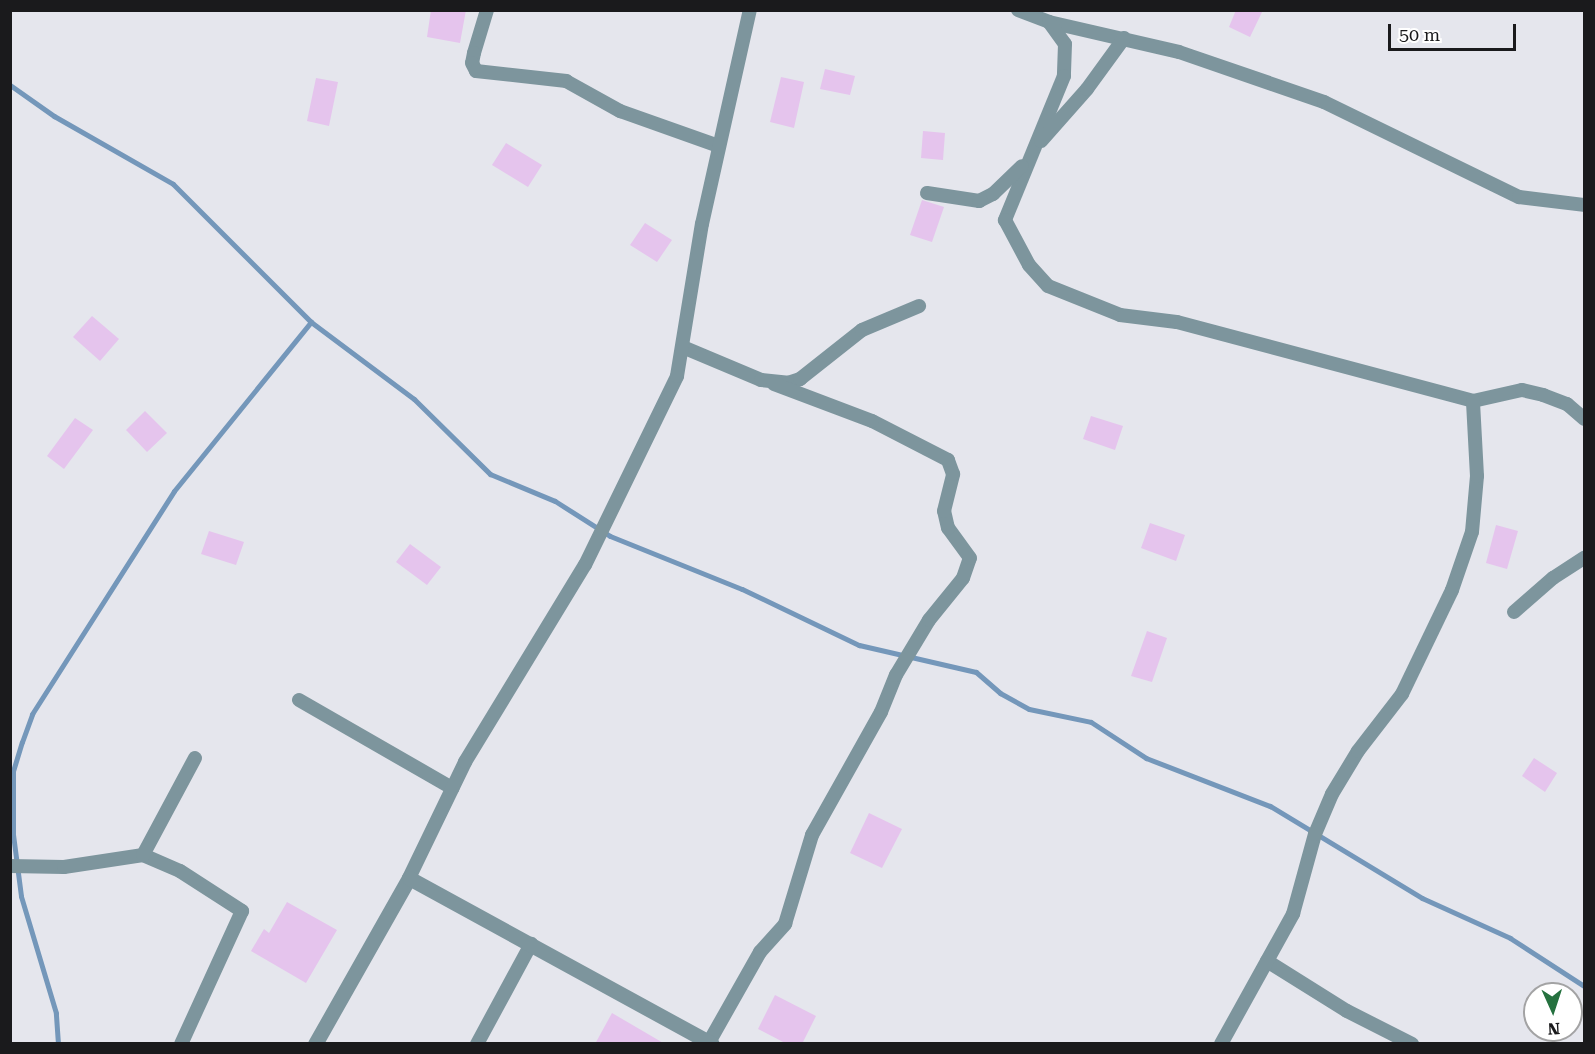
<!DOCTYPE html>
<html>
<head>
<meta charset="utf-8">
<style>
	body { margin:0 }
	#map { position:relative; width:1595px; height:1054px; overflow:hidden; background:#e5e6ed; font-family:"Roboto Serif",serif }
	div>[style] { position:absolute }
	.stream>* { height:5px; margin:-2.5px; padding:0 2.5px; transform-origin:2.5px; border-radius:2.5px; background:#7497ba }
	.building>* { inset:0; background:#e5c4ed }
	.minor>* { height:14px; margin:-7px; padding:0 7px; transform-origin:7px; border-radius:7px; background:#7d959d }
	.tertiary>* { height:15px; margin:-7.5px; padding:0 7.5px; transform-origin:7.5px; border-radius:7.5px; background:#7d959d }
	span { translate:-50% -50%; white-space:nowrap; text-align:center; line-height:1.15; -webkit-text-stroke:4.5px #fff; paint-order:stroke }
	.frame { position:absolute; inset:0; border:12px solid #1a1a1c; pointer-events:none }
	.north { position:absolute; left:1523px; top:982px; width:60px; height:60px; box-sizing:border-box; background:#fff; border:2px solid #a3a3a4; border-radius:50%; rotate:177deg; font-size:16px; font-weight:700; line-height:24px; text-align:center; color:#1a1a1c }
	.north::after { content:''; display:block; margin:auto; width:21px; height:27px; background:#25713f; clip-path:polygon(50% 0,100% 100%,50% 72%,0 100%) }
	.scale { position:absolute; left:1388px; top:24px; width:128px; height:27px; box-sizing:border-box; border:3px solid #1a1a1c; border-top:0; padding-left:8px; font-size:18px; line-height:21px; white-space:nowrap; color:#1a1a1c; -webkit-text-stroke:4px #fff; paint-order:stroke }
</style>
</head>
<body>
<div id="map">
	<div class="stream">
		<div style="left:10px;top:85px;width:54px;rotate:35.2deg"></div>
		<div style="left:54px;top:116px;width:137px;rotate:29.7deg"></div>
		<div style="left:173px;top:184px;width:195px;rotate:45deg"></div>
		<div style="left:311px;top:322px;width:129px;rotate:36.8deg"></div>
		<div style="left:414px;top:399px;width:107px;rotate:44.6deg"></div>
		<div style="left:490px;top:474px;width:70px;rotate:22.6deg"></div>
		<div style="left:555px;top:501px;width:65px;rotate:32.5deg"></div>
		<div style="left:610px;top:536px;width:142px;rotate:21.9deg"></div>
		<div style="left:742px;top:589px;width:130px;rotate:25.6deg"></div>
		<div style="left:859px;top:645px;width:120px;rotate:13deg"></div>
		<div style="left:976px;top:672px;width:32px;rotate:41deg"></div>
		<div style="left:1000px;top:693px;width:33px;rotate:29deg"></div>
		<div style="left:1029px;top:709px;width:63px;rotate:11.8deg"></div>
		<div style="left:1091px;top:722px;width:66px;rotate:33.2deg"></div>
		<div style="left:1146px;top:758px;width:133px;rotate:21.2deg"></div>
		<div style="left:1270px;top:806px;width:178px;rotate:31.2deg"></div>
		<div style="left:1422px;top:898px;width:97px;rotate:24.4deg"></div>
		<div style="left:1510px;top:938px;width:88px;rotate:33deg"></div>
		<div style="left:58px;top:1044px;width:31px;rotate:-94deg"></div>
		<div style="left:56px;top:1013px;width:122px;rotate:-106.7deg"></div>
		<div style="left:21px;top:896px;width:63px;rotate:-97.4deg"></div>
		<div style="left:13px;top:834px;width:63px;rotate:-90deg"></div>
		<div style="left:13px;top:771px;width:30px;rotate:-73deg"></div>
		<div style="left:22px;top:742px;width:30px;rotate:-70deg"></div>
		<div style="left:32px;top:714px;width:264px;rotate:-57.5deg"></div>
		<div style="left:174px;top:491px;width:218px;rotate:-51deg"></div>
	</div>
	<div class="building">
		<div style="clip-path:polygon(431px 10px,466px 10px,460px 43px,427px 37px)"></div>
		<div style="clip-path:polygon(1236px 10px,1263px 10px,1250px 37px,1229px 27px)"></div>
		<div style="clip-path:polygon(825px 69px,855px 76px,850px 95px,820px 89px)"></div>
		<div style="clip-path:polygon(781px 77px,804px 82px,794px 128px,770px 122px)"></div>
		<div style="clip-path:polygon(316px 78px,338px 82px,329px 126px,307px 121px)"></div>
		<div style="clip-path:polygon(923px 131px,945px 133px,943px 160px,921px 158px)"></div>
		<div style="clip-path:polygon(506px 143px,542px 165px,528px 187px,492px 165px)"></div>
		<div style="clip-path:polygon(922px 200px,944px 207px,932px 242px,910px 235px)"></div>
		<div style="clip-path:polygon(645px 223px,672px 240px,657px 262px,630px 245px)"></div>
		<div style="clip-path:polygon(92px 316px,119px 339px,100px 361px,73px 337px)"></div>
		<div style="clip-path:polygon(145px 411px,167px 433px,147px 452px,126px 430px)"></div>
		<div style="clip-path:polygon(1091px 416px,1123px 426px,1115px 450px,1083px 439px)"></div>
		<div style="clip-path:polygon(75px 418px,93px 430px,64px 469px,47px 456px)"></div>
		<div style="clip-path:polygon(1150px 523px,1185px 535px,1176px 561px,1141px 548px)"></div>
		<div style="clip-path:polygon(1496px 525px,1518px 531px,1507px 569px,1486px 563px)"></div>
		<div style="clip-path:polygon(209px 531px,244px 542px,236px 565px,201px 554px)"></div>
		<div style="clip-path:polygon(410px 544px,441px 567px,427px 585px,396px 562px)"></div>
		<div style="clip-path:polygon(1147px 631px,1167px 638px,1152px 682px,1131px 676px)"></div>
		<div style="clip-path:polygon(1534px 758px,1557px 773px,1545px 792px,1522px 776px)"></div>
		<div style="clip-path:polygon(869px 813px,902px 829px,882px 868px,850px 853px)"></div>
		<div style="clip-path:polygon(287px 902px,337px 930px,306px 983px,251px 951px,264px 929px,269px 933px)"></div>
		<div style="clip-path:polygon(775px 995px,816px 1016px,802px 1044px,787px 1044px,758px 1029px)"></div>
		<div style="clip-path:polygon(612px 1013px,665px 1044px,595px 1044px)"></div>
	</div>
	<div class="minor">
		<div style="left:487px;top:10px;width:45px;rotate:106.8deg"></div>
		<div style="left:474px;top:53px;width:10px;rotate:101deg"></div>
		<div style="left:472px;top:63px;width:9px;rotate:63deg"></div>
		<div style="left:476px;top:71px;width:91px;rotate:6.3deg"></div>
		<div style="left:566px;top:81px;width:62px;rotate:29.1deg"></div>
		<div style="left:620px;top:111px;width:105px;rotate:19.5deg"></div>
		<div style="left:1018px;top:10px;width:33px;rotate:21deg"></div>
		<div style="left:1049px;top:22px;width:133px;rotate:13deg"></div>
		<div style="left:1179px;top:52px;width:153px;rotate:19deg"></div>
		<div style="left:1324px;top:102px;width:217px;rotate:26deg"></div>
		<div style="left:1519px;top:197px;width:65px;rotate:7deg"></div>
		<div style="left:1049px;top:22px;width:27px;rotate:54deg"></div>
		<div style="left:1065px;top:44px;width:32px;rotate:92deg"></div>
		<div style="left:1064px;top:76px;width:156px;rotate:112.3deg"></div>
		<div style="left:1005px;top:220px;width:51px;rotate:61.9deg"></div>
		<div style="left:1029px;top:265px;width:28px;rotate:48deg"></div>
		<div style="left:1048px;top:286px;width:78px;rotate:21.9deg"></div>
		<div style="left:1120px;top:315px;width:57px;rotate:7deg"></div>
		<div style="left:1177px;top:322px;width:306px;rotate:14.9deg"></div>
		<div style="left:1473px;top:401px;width:50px;rotate:-12.7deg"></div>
		<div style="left:1522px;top:390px;width:22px;rotate:13deg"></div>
		<div style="left:1543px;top:395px;width:26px;rotate:21deg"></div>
		<div style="left:1567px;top:404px;width:23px;rotate:41deg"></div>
		<div style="left:1041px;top:141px;width:69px;rotate:-48.5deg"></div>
		<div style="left:1087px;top:89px;width:63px;rotate:-54deg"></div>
		<div style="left:927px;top:193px;width:53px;rotate:8.7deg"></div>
		<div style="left:979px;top:201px;width:16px;rotate:-27deg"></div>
		<div style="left:993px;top:194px;width:40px;rotate:-44deg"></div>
		<div style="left:685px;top:348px;width:82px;rotate:22.8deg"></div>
		<div style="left:761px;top:380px;width:27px;rotate:6deg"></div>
		<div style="left:788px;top:383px;width:13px;rotate:-18deg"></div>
		<div style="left:800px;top:379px;width:79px;rotate:-38.3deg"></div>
		<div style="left:862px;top:330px;width:62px;rotate:-22.8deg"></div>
		<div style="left:1514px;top:612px;width:52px;rotate:-41.1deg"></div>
		<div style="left:1553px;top:578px;width:37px;rotate:-33deg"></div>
		<div style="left:299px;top:700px;width:177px;rotate:29.9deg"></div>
		<div style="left:143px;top:855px;width:40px;rotate:23.4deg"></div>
		<div style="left:180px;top:871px;width:74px;rotate:32.8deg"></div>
		<div style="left:242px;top:911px;width:146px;rotate:114.6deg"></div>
		<div style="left:10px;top:866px;width:54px;rotate:1.1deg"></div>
		<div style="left:64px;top:867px;width:80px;rotate:-8.6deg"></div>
		<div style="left:143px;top:855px;width:110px;rotate:-61.8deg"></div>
		<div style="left:409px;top:878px;width:129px;rotate:-64.2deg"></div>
		<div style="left:465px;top:762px;width:231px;rotate:-58.7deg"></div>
		<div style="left:585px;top:565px;width:210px;rotate:-64deg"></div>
		<div style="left:677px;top:376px;width:154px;rotate:-80.7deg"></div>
		<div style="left:702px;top:224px;width:219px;rotate:-77.4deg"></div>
		<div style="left:1267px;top:961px;width:94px;rotate:32deg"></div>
		<div style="left:1347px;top:1011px;width:73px;rotate:26.9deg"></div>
		<div style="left:477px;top:1044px;width:114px;rotate:-61.6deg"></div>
		<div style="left:708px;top:1044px;width:106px;rotate:-60.5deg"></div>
		<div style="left:760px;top:952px;width:38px;rotate:-48deg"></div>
		<div style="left:785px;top:924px;width:93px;rotate:-73.1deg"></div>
		<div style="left:812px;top:835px;width:141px;rotate:-60.7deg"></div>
		<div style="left:881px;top:712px;width:40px;rotate:-68deg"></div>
		<div style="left:896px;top:675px;width:64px;rotate:-59deg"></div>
		<div style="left:929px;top:620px;width:54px;rotate:-51deg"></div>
		<div style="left:963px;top:578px;width:21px;rotate:-71deg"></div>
		<div style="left:970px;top:558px;width:37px;rotate:-126deg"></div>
		<div style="left:948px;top:528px;width:17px;rotate:-103deg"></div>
		<div style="left:944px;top:511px;width:38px;rotate:-76deg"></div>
		<div style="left:953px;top:474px;width:15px;rotate:-110deg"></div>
		<div style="left:948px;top:460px;width:85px;rotate:-152.8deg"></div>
		<div style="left:872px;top:421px;width:105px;rotate:-159.3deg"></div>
		<div style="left:1221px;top:1044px;width:149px;rotate:-61deg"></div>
		<div style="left:1293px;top:914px;width:83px;rotate:-74.6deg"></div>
		<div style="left:1315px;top:834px;width:43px;rotate:-67deg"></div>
		<div style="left:1332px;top:794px;width:50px;rotate:-58.8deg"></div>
		<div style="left:1358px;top:751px;width:72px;rotate:-52.3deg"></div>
		<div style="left:1402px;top:694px;width:115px;rotate:-64.3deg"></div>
		<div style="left:1452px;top:590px;width:61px;rotate:-71deg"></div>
		<div style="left:1472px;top:532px;width:56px;rotate:-84.9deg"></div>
		<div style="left:1477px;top:476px;width:75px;rotate:-93.1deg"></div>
	</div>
	<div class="tertiary">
		<div style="left:315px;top:1044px;width:191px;rotate:-60.5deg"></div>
		<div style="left:409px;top:878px;width:345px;rotate:28.7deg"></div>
	</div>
	<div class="frame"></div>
	<div class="north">N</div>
	<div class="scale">50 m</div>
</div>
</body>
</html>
